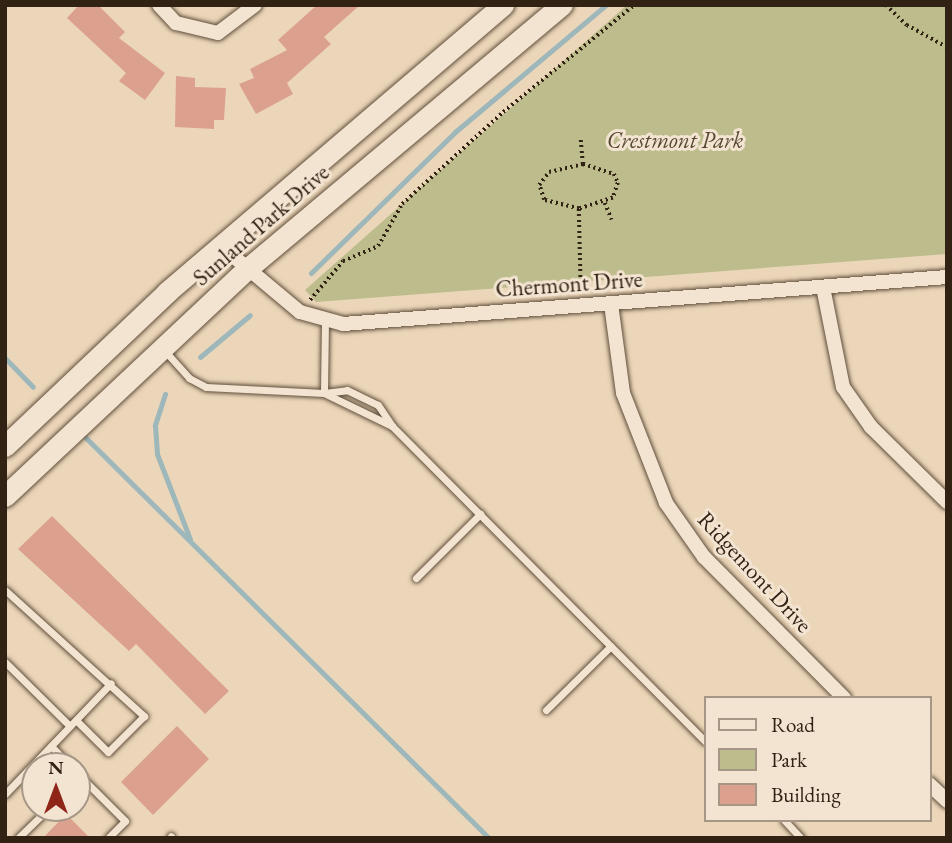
<!DOCTYPE html>
<html>
<head>
<meta charset="utf-8">
<style>
	body { margin:0 }
	#map { position:relative; width:952px; height:843px; overflow:hidden; background:#ecd6b9; font-family:"EB Garamond",serif }
	div>[style] { position:absolute }
	.green>* { inset:0; background:#bdbc8c }
	.stream>* { height:5px; margin:-2.5px; padding:0 2.5px; transform-origin:2.5px; border-radius:2.5px; background:#9db7ba }
	.building>* { inset:0; background:#dca18e }
	.path>* { height:3.5px; margin-top:-1.75px; transform-origin:0; background:repeating-linear-gradient(90deg,#312213 0 2px,transparent 0 5.5px) }
	.roads { filter:drop-shadow(0 0 2px #604f3c) drop-shadow(0 0 2px #604f3c) }
	.lane>* { height:7px; margin:-3.5px; padding:0 3.5px; transform-origin:3.5px; border-radius:3.5px; background:#f3e4d2 }
	.street>* { height:14px; margin:-7px; padding:0 7px; transform-origin:7px; border-radius:7px; background:#f3e4d2 }
	.secondary>* { height:21px; margin:-10.5px; padding:0 10.5px; transform-origin:10.5px; border-radius:10.5px; background:#f3e4d2 }
	span { translate:-50% -50%; white-space:nowrap; text-align:center; line-height:1.15; -webkit-text-stroke:6px #f3e4d2; paint-order:stroke }
	.park-label { font-size:23px; color:#544831; font-style:italic }
	.street-label { font-size:23px; color:#312213 }
	.frame { position:absolute; inset:0; border:7px solid #312213; pointer-events:none }
	.legend { position:absolute; left:704px; top:696px; width:228px; height:126px; box-sizing:border-box; background:#f3e4d2; border:2px solid #a59686; margin:0; padding:9px 12px; list-style:none; font-size:21px; color:#312213 }
	.legend li { display:flex; align-items:center; gap:14px; height:35px }
	.legend b { width:35px; border:2px solid #a59686 }
	.north { position:absolute; left:21px; top:752px; width:70px; height:70px; box-sizing:border-box; background:#f3e4d2; border:2px solid #a59686; border-radius:50%; rotate:0deg; font-size:19px; font-weight:700; line-height:28px; text-align:center; color:#312213 }
	.north::after { content:''; display:block; margin:auto; width:24px; height:32px; background:#8f2418; clip-path:polygon(50% 0,100% 100%,50% 72%,0 100%) }
</style>
</head>
<body>
<div id="map">
	<div class="green">
		<div style="clip-path:polygon(627px 5px,947px 5px,947px 254px,316px 302px,305px 290px)"></div>
	</div>
	<div class="stream">
		<div style="left:311px;top:273px;width:202px;rotate:-44.4deg"></div>
		<div style="left:455px;top:132px;width:197px;rotate:-40.1deg"></div>
		<div style="left:200px;top:357px;width:65px;rotate:-40deg"></div>
		<div style="left:5px;top:358px;width:40px;rotate:46deg"></div>
		<div style="left:165px;top:394px;width:33px;rotate:108deg"></div>
		<div style="left:155px;top:425px;width:29px;rotate:86deg"></div>
		<div style="left:157px;top:454px;width:91px;rotate:68.8deg"></div>
		<div style="left:86px;top:438px;width:568px;rotate:44.79deg"></div>
	</div>
	<div class="building">
		<div style="clip-path:polygon(79px 5px,98px 5px,125px 32px,119px 38px,165px 73px,145px 100px,119px 81px,126px 73px,67px 18px)"></div>
		<div style="clip-path:polygon(317px 5px,360px 5px,324px 37px,331px 44px,287px 83px,293px 94px,256px 114px,239px 84px,254px 78px,250px 69px,287px 50px,278px 40px)"></div>
		<div style="clip-path:polygon(176px 76px,195px 78px,195px 87px,226px 88px,224px 120px,214px 120px,214px 129px,175px 127px)"></div>
		<div style="clip-path:polygon(52px 516px,229px 691px,205px 714px,136px 644px,129px 651px,18px 549px)"></div>
		<div style="clip-path:polygon(177px 726px,209px 759px,153px 815px,121px 782px)"></div>
		<div style="clip-path:polygon(66px 814px,90px 838px,43px 838px)"></div>
	</div>
	<div class="path">
		<div style="left:886px;top:5px;width:29px;rotate:44deg"></div>
		<div style="left:907px;top:25px;width:46px;rotate:28.8deg"></div>
		<div style="left:581px;top:140px;width:24px;rotate:85deg"></div>
		<div style="left:583px;top:164px;width:33px;rotate:18deg"></div>
		<div style="left:614px;top:174px;width:10px;rotate:66deg"></div>
		<div style="left:618px;top:183px;width:16px;rotate:108deg"></div>
		<div style="left:613px;top:198px;width:36px;rotate:162deg"></div>
		<div style="left:579px;top:209px;width:36px;rotate:-166deg"></div>
		<div style="left:544px;top:200px;width:16px;rotate:-108deg"></div>
		<div style="left:539px;top:185px;width:16px;rotate:-52deg"></div>
		<div style="left:549px;top:172px;width:35px;rotate:-13deg"></div>
		<div style="left:605px;top:203px;width:18px;rotate:68deg"></div>
		<div style="left:579px;top:209px;width:82px;rotate:88.6deg"></div>
		<div style="left:310px;top:300px;width:51px;rotate:-49.8deg"></div>
		<div style="left:343px;top:261px;width:38px;rotate:-23deg"></div>
		<div style="left:378px;top:246px;width:48px;rotate:-60.3deg"></div>
		<div style="left:402px;top:204px;width:137px;rotate:-42.3deg"></div>
		<div style="left:503px;top:112px;width:169px;rotate:-39.2deg"></div>
	</div>
	<div class="roads">
		<div class="lane">
			<div style="left:164px;top:350px;width:38px;rotate:48deg"></div>
			<div style="left:189px;top:378px;width:19px;rotate:28deg"></div>
			<div style="left:206px;top:387px;width:118px;rotate:2.9deg"></div>
			<div style="left:324px;top:393px;width:71px;rotate:-89.2deg"></div>
			<div style="left:347px;top:390px;width:34px;rotate:26deg"></div>
			<div style="left:378px;top:405px;width:25px;rotate:56deg"></div>
			<div style="left:392px;top:426px;width:76px;rotate:-154.1deg"></div>
			<div style="left:324px;top:393px;width:23px;rotate:-7deg"></div>
			<div style="left:392px;top:426px;width:444px;rotate:45.2deg"></div>
			<div style="left:416px;top:578px;width:91px;rotate:-45deg"></div>
			<div style="left:5px;top:590px;width:188px;rotate:42.2deg"></div>
			<div style="left:144px;top:716px;width:51px;rotate:135deg"></div>
			<div style="left:108px;top:752px;width:45px;rotate:-135deg"></div>
			<div style="left:5px;top:662px;width:91px;rotate:44.6deg"></div>
			<div style="left:546px;top:710px;width:91px;rotate:-44.6deg"></div>
			<div style="left:51px;top:746px;width:28px;rotate:46deg"></div>
			<div style="left:77px;top:773px;width:68px;rotate:45deg"></div>
			<div style="left:125px;top:821px;width:24px;rotate:135deg"></div>
			<div style="left:5px;top:794px;width:153px;rotate:-46.3deg"></div>
			<div style="left:784px;top:820px;width:25px;rotate:47deg"></div>
			<div style="left:18px;top:838px;width:43px;rotate:-44.1deg"></div>
			<div style="left:170px;top:838px;width:2px;rotate:-63deg"></div>
		</div>
		<div class="street">
			<div style="left:159px;top:5px;width:25px;rotate:47deg"></div>
			<div style="left:176px;top:23px;width:43px;rotate:13.4deg"></div>
			<div style="left:218px;top:33px;width:46px;rotate:-37.1deg"></div>
			<div style="left:221px;top:246px;width:103px;rotate:39.9deg"></div>
			<div style="left:300px;top:312px;width:45px;rotate:15.6deg"></div>
			<div style="left:343px;top:324px;width:606px;rotate:-4.45deg"></div>
			<div style="left:823px;top:287px;width:102px;rotate:78.7deg"></div>
			<div style="left:843px;top:387px;width:49px;rotate:55deg"></div>
			<div style="left:871px;top:427px;width:107px;rotate:44.6deg"></div>
			<div style="left:611px;top:304px;width:90px;rotate:82.3deg"></div>
			<div style="left:623px;top:393px;width:118px;rotate:68.6deg"></div>
			<div style="left:666px;top:503px;width:66px;rotate:54.9deg"></div>
			<div style="left:704px;top:557px;width:199px;rotate:45.2deg"></div>
			<div style="left:929px;top:784px;width:25px;rotate:43deg"></div>
		</div>
		<div class="secondary">
			<div style="left:5px;top:446px;width:224px;rotate:-43.5deg"></div>
			<div style="left:167px;top:292px;width:442px;rotate:-40.5deg"></div>
			<div style="left:5px;top:496px;width:332px;rotate:-43.2deg"></div>
			<div style="left:247px;top:269px;width:411px;rotate:-40deg"></div>
		</div>
	</div>
	<div class="park-label">
		<span style="left:675px;top:140px">Crestmont Park</span>
	</div>
	<div class="street-label">
		<span style="left:261px;top:225px;rotate:-41deg">Sunland Park Drive</span>
		<span style="left:569px;top:284px;rotate:-4deg">Chermont Drive</span>
		<span style="left:755px;top:572px;rotate:47deg">Ridgemont Drive</span>
	</div>
	<div class="frame"></div>
	<ul class="legend">
	<li><b style="height:9px;background:#f3e4d2"></b>Road</li>
	<li><b style="height:19px;background:#bdbc8c"></b>Park</li>
	<li><b style="height:19px;background:#dca18e"></b>Building</li>
	</ul>
	<div class="north">N</div>
</div>
</body>
</html>
